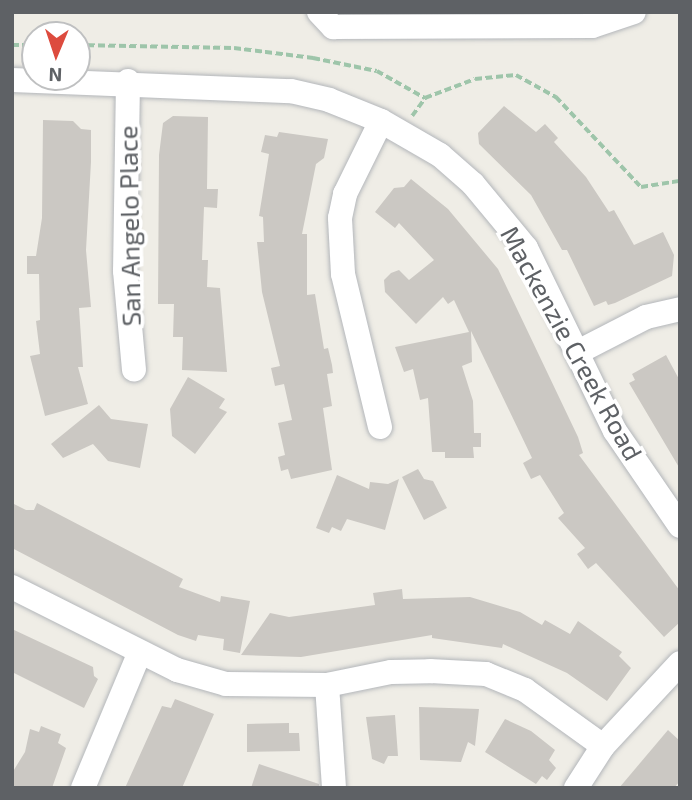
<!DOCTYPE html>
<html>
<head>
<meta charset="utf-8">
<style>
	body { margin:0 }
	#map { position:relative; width:692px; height:800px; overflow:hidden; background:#efede6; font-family:"Exo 2",sans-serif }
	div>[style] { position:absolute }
	.building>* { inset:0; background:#cbc8c3 }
	.path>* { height:3.5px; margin-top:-1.75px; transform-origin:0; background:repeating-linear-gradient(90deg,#9ec5aa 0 7px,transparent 0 10.5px) }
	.roads { filter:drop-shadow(0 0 2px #b3b6ba) drop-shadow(0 0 2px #b3b6ba) }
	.minor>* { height:24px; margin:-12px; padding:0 12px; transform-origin:12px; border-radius:12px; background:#fff }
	span { translate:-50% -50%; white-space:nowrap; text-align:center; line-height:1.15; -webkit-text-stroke:7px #fff; paint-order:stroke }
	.street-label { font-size:26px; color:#5e6165 }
	.frame { position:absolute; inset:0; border:14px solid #5e6165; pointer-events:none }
	.north { position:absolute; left:21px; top:21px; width:70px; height:70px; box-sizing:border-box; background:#fff; border:2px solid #bfc0c1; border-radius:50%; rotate:182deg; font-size:19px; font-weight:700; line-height:28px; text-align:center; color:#5e6165 }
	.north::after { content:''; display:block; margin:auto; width:24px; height:32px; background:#dd4b3e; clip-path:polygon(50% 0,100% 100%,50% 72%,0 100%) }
</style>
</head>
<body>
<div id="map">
	<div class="building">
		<div style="clip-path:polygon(504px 106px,536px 132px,545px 124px,558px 138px,554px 142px,586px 177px,609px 212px,614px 210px,634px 245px,663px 232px,674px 255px,672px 276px,615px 303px,608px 305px,606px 301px,594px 306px,567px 250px,562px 250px,531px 195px,479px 144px,478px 133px)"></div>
		<div style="clip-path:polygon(173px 116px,208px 117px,207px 189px,218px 189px,217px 208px,204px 207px,202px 260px,208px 260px,207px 287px,220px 288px,227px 372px,182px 370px,183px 337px,173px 337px,174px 304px,158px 304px,159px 155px,163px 123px)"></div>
		<div style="clip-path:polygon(43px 120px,73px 121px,81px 129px,91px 130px,91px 162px,86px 250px,91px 307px,79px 308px,83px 367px,78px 367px,88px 404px,45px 416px,30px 356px,40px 354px,36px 321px,40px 320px,39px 274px,27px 274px,27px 256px,36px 256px,42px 218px)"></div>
		<div style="clip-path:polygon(279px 132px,328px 139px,324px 158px,316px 164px,302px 234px,307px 234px,307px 295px,315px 294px,324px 349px,328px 348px,332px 365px,333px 373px,327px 374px,332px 406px,323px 408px,332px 470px,291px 479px,288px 469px,281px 471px,278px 457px,285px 455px,278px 423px,292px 420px,284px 384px,275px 386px,271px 368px,280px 366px,262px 292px,257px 242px,264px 242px,263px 217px,259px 216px,269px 154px,261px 152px,265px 135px,277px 137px)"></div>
		<div style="clip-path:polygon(411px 179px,448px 209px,498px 269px,578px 437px,583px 453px,579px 455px,680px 591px,680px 622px,664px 637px,596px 563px,588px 569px,577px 554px,585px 548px,558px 518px,564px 513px,540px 475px,531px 479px,523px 463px,532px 458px,471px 331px,472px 362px,462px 366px,473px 401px,474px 433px,481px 433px,481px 447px,473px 447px,474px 458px,445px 458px,445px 452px,432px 452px,428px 398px,420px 400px,413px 369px,404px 372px,395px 347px,469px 332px,454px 300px,448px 304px,443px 297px,416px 324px,385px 292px,384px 280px,391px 273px,399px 270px,409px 280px,434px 260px,399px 223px,395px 228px,375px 212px,394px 188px,404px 187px)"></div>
		<div style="clip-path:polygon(666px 355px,680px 381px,680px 469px,629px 383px,635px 380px,632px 374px)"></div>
		<div style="clip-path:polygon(188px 377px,225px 399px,219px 408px,227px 412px,195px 454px,172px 436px,170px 409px)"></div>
		<div style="clip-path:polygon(99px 405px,111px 419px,148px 424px,140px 468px,108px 461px,93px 444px,63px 458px,51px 444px)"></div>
		<div style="clip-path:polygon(418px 469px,424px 479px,433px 481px,447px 508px,424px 520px,402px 477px)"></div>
		<div style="clip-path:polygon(337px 475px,369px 489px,370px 482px,388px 484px,399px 479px,385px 530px,347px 519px,341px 531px,332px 527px,329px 533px,316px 528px)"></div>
		<div style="clip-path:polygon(12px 503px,26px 510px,34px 510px,37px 503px,183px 579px,179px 587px,220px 602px,221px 596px,250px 601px,240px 653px,223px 650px,224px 639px,198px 635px,196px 641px,178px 635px,12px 548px)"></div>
		<div style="clip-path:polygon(402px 589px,403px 599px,470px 597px,520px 612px,542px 625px,545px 620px,570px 634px,578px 621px,622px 652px,619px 656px,631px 668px,607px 701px,567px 673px,503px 644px,502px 648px,432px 638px,432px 635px,301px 657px,241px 655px,270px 613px,289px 617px,375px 605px,373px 593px)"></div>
		<div style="clip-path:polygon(12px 629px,93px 667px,94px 676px,98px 679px,84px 708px,12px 672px)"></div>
		<div style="clip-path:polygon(175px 699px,214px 714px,182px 788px,125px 788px,162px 706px,171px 708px)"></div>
		<div style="clip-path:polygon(419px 707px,479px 709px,475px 746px,468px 742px,461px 762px,420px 760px)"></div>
		<div style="clip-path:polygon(395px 715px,398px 756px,388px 756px,384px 764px,372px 759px,366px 717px)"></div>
		<div style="clip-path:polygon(505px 719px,531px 731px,555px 750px,549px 760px,556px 768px,547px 780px,542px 776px,536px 784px,485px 752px)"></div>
		<div style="clip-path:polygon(289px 723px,289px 733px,299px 733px,300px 751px,247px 752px,247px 724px)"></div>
		<div style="clip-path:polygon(41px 726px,61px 734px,58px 743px,66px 748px,52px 788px,12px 788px,12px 773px,25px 752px,30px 729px,39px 732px)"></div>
		<div style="clip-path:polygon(668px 730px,680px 741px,680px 781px,674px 788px,619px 788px)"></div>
		<div style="clip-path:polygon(259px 764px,319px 784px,319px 788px,251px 788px)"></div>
	</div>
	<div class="path">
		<div style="left:12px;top:45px;width:23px"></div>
		<div style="left:77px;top:45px;width:157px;rotate:1.1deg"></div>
		<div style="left:234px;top:48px;width:80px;rotate:7.2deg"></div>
		<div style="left:313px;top:58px;width:65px;rotate:11.5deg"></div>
		<div style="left:377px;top:71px;width:55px;rotate:29.4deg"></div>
		<div style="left:425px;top:98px;width:53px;rotate:-20.8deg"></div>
		<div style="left:475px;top:79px;width:41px;rotate:-5.6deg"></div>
		<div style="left:516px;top:75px;width:46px;rotate:28.8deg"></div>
		<div style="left:556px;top:97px;width:124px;rotate:46.6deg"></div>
		<div style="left:641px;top:187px;width:39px;rotate:-9deg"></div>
		<div style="left:412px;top:116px;width:22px;rotate:-54deg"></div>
	</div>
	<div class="roads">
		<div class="minor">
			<div style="left:319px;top:12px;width:21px;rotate:47deg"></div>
			<div style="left:333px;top:27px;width:259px;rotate:-0.2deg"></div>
			<div style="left:592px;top:26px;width:44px;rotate:-18.4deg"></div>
			<div style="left:12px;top:80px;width:279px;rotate:2.3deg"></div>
			<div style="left:291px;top:91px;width:39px;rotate:13deg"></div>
			<div style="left:329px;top:100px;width:56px;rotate:22deg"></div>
			<div style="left:381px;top:121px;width:68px;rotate:30deg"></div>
			<div style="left:440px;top:155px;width:44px;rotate:41.3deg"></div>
			<div style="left:473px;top:184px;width:83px;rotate:50.4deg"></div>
			<div style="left:526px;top:248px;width:203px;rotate:64.1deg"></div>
			<div style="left:615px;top:431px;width:115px;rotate:55.6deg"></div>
			<div style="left:128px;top:81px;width:190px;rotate:90.9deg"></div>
			<div style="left:125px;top:271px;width:99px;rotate:84.8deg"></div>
			<div style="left:578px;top:352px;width:76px;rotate:-27.2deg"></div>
			<div style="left:646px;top:317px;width:35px;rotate:-13deg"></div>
			<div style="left:380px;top:427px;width:157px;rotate:-103.6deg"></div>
			<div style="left:343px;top:274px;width:56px;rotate:-93.1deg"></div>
			<div style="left:340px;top:218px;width:25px;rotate:-78deg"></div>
			<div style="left:345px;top:194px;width:81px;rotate:-63.7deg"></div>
			<div style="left:12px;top:587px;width:185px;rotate:26.7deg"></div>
			<div style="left:177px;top:670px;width:51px;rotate:15.9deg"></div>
			<div style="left:226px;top:684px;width:101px;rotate:0.6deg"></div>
			<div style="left:327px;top:685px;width:65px;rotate:-11.5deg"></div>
			<div style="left:391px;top:672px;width:39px;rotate:-1deg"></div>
			<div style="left:430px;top:671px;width:56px;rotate:3.1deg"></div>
			<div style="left:486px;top:674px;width:42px;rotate:22.3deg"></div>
			<div style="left:525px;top:690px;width:96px;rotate:35.7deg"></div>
			<div style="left:327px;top:685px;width:103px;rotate:86.1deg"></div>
			<div style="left:83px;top:788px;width:147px;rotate:-67.3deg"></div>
			<div style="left:576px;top:788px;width:50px;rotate:-57.3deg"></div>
			<div style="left:603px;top:746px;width:113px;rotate:-47.1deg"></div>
		</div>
	</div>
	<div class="street-label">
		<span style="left:129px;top:226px;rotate:-91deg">San Angelo Place</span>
		<span style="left:572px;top:343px;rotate:61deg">Mackenzie Creek Road</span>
	</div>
	<div class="frame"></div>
	<div class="north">N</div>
</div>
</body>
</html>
